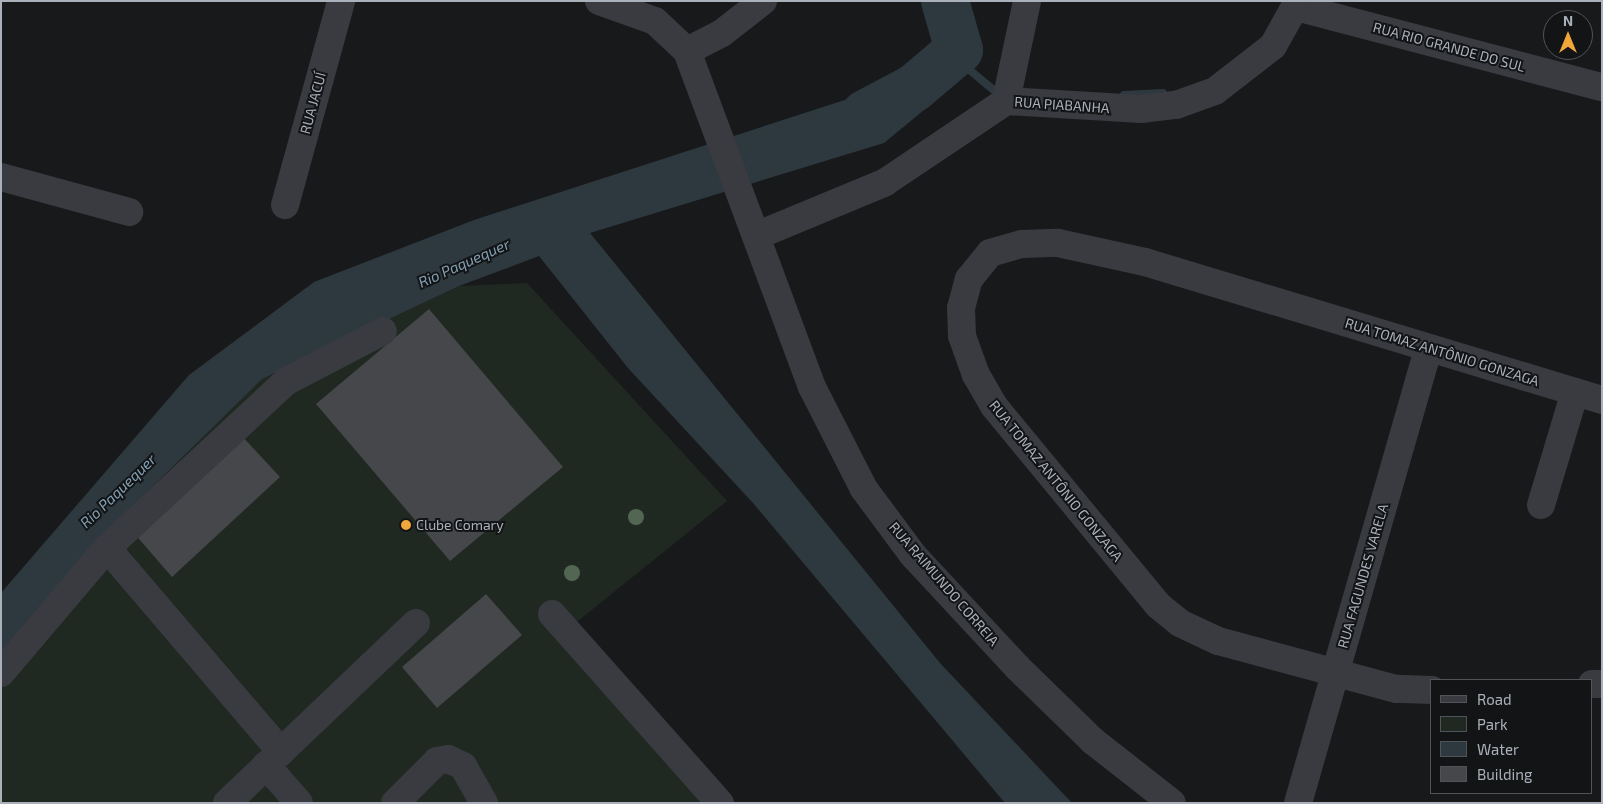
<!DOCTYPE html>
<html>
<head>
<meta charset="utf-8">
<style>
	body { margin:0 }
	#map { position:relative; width:1603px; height:804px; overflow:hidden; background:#18191b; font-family:"Exo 2",sans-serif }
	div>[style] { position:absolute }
	.green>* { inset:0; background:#202921 }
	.water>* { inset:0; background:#2e393f }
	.stream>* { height:8px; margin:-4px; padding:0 4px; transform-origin:4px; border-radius:4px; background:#2e393f }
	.river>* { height:48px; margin:-24px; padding:0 24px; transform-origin:24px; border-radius:24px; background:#2e393f }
	.building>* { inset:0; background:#45474b }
	.minor>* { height:28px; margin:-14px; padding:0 14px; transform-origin:14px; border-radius:14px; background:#393b40 }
	.trees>* { width:16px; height:16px; margin:-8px; border-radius:50%; background:#536654 }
	.dots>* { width:14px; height:14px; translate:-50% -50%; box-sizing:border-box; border:2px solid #131416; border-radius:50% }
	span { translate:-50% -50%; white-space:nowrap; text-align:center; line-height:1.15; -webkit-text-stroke:4px #131416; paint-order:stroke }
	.street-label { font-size:14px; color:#abb1ba }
	.poi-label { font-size:14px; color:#abb1ba }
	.left { translate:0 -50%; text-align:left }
	.water-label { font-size:15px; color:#83a1b4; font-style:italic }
	.frame { position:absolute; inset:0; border:2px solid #abb1ba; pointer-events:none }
	.legend { position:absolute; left:1430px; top:679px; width:162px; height:115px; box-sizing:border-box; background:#131416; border:1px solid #505358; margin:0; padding:6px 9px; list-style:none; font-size:15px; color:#abb1ba }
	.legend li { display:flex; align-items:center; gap:10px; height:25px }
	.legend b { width:25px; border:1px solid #505358 }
	.north { position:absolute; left:1543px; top:10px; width:50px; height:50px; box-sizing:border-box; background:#131416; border:1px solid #505358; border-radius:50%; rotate:0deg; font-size:14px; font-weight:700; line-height:20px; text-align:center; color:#abb1ba }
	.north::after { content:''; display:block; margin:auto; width:18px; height:22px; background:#f0a63b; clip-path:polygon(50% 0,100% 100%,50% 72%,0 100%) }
</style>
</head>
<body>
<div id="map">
	<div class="green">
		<div style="clip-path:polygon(527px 283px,727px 501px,568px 629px,720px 803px,1px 803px,1px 657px,90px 548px,262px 379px,459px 286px)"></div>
	</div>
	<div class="water">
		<div style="clip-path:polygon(909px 64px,935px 101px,884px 143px,590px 233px,940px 663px,1072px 803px,1005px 803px,753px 503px,628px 368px,539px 256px,459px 286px,262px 379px,90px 548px,1px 657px,1px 593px,189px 375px,314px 282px,474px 220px,854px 97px)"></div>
	</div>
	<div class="stream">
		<div style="left:959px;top:50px;width:18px;rotate:68deg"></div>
		<div style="left:966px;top:67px;width:47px;rotate:39.8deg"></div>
		<div style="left:1124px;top:95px;width:39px;rotate:-3deg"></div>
	</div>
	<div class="river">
		<div style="left:865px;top:114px;width:55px;rotate:-28deg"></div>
		<div style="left:914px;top:88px;width:59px;rotate:-40.2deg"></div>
		<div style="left:959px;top:50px;width:51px;rotate:-105.9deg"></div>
	</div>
	<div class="building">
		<div style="clip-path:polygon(429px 309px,563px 467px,450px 561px,316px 404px)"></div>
		<div style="clip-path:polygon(241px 435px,280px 477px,172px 577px,133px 532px)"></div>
		<div style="clip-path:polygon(486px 594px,522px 635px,437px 708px,402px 667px)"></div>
	</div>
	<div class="minor">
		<div style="left:599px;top:1px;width:59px;rotate:19.7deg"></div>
		<div style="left:655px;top:21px;width:44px;rotate:43.2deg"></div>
		<div style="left:687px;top:51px;width:358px;rotate:69.6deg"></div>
		<div style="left:812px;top:387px;width:114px;rotate:63deg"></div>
		<div style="left:864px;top:489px;width:82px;rotate:53.4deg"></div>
		<div style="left:913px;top:555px;width:154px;rotate:47.1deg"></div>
		<div style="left:1018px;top:668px;width:105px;rotate:44.2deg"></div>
		<div style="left:1093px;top:741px;width:100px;rotate:38.1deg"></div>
		<div style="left:1296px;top:7px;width:316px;rotate:14.7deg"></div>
		<div style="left:687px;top:51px;width:39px;rotate:-27deg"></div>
		<div style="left:722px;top:33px;width:52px;rotate:-38deg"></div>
		<div style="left:1006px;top:101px;width:102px;rotate:-78.1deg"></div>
		<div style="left:1px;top:177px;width:133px;rotate:15.3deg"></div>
		<div style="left:285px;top:205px;width:212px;rotate:-74.6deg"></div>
		<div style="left:756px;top:236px;width:139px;rotate:-22.5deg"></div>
		<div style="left:884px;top:183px;width:147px;rotate:-33.9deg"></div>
		<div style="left:1006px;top:101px;width:135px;rotate:3.4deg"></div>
		<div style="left:1141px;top:109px;width:35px;rotate:-7deg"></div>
		<div style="left:1176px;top:105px;width:41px;rotate:-19.7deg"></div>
		<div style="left:1215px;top:91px;width:73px;rotate:-37.8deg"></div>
		<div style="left:1273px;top:46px;width:51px;rotate:-60.9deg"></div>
		<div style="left:1541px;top:505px;width:118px;rotate:-73.3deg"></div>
		<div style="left:107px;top:548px;width:246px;rotate:-42.9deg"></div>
		<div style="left:287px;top:381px;width:108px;rotate:-27.5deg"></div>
		<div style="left:552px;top:614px;width:253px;rotate:48.4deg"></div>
		<div style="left:1px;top:673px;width:164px;rotate:-49.7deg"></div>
		<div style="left:107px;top:548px;width:268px;rotate:49.5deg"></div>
		<div style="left:1592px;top:684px;width:10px"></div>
		<div style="left:1432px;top:690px;width:36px;rotate:-178deg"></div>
		<div style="left:1396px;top:689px;width:184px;rotate:-164.9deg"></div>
		<div style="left:1218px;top:641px;width:42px;rotate:-154.7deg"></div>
		<div style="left:1180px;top:623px;width:28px;rotate:-141deg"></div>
		<div style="left:1158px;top:605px;width:258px;rotate:-129.5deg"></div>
		<div style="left:994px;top:406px;width:36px;rotate:-120deg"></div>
		<div style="left:976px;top:375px;width:41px;rotate:-109.7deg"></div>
		<div style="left:962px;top:336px;width:28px;rotate:-92deg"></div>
		<div style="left:961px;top:308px;width:30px;rotate:-75deg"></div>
		<div style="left:969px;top:279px;width:33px;rotate:-51deg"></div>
		<div style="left:990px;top:253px;width:33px;rotate:-16deg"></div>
		<div style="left:1022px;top:244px;width:36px;rotate:-2deg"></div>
		<div style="left:1058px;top:243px;width:89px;rotate:12.3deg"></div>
		<div style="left:1145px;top:262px;width:477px;rotate:16.8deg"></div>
		<div style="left:266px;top:765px;width:50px;rotate:49deg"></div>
		<div style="left:227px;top:803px;width:261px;rotate:-43.6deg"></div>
		<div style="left:395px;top:803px;width:59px;rotate:-45deg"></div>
		<div style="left:437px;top:761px;width:11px;rotate:-10deg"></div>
		<div style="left:448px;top:759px;width:17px;rotate:25deg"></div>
		<div style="left:463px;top:766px;width:43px;rotate:60.4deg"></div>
		<div style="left:1298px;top:803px;width:472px;rotate:-74deg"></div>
	</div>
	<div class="trees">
		<div style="left:636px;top:517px"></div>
		<div style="left:572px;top:573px"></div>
	</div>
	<div class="dots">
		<div style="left:406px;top:525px;background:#f0a63b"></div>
	</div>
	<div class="street-label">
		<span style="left:1449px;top:47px;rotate:15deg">RUA RIO GRANDE DO SUL</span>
		<span style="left:313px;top:103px;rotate:-75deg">RUA JACUÍ</span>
		<span style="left:1062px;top:105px;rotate:4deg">RUA PIABANHA</span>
		<span style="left:1442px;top:352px;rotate:17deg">RUA TOMAZ ANTÔNIO GONZAGA</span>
		<span style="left:1056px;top:481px;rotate:51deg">RUA TOMAZ ANTÔNIO GONZAGA</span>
		<span style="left:1363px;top:576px;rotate:-74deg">RUA FAGUNDES VARELA</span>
		<span style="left:944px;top:584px;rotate:49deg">RUA RAIMUNDO CORREIA</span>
	</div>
	<div class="poi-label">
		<span class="left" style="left:416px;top:525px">Clube Comary</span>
	</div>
	<div class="water-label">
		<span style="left:464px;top:263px;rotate:-24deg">Rio Paquequer</span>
		<span style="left:118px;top:491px;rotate:-44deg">Rio Paquequer</span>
	</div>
	<div class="frame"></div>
	<ul class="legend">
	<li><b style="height:6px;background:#393b40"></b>Road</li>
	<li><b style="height:14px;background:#202921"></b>Park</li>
	<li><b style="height:14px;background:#2e393f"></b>Water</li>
	<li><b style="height:14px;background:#45474b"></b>Building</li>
	</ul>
	<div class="north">N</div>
</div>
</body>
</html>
